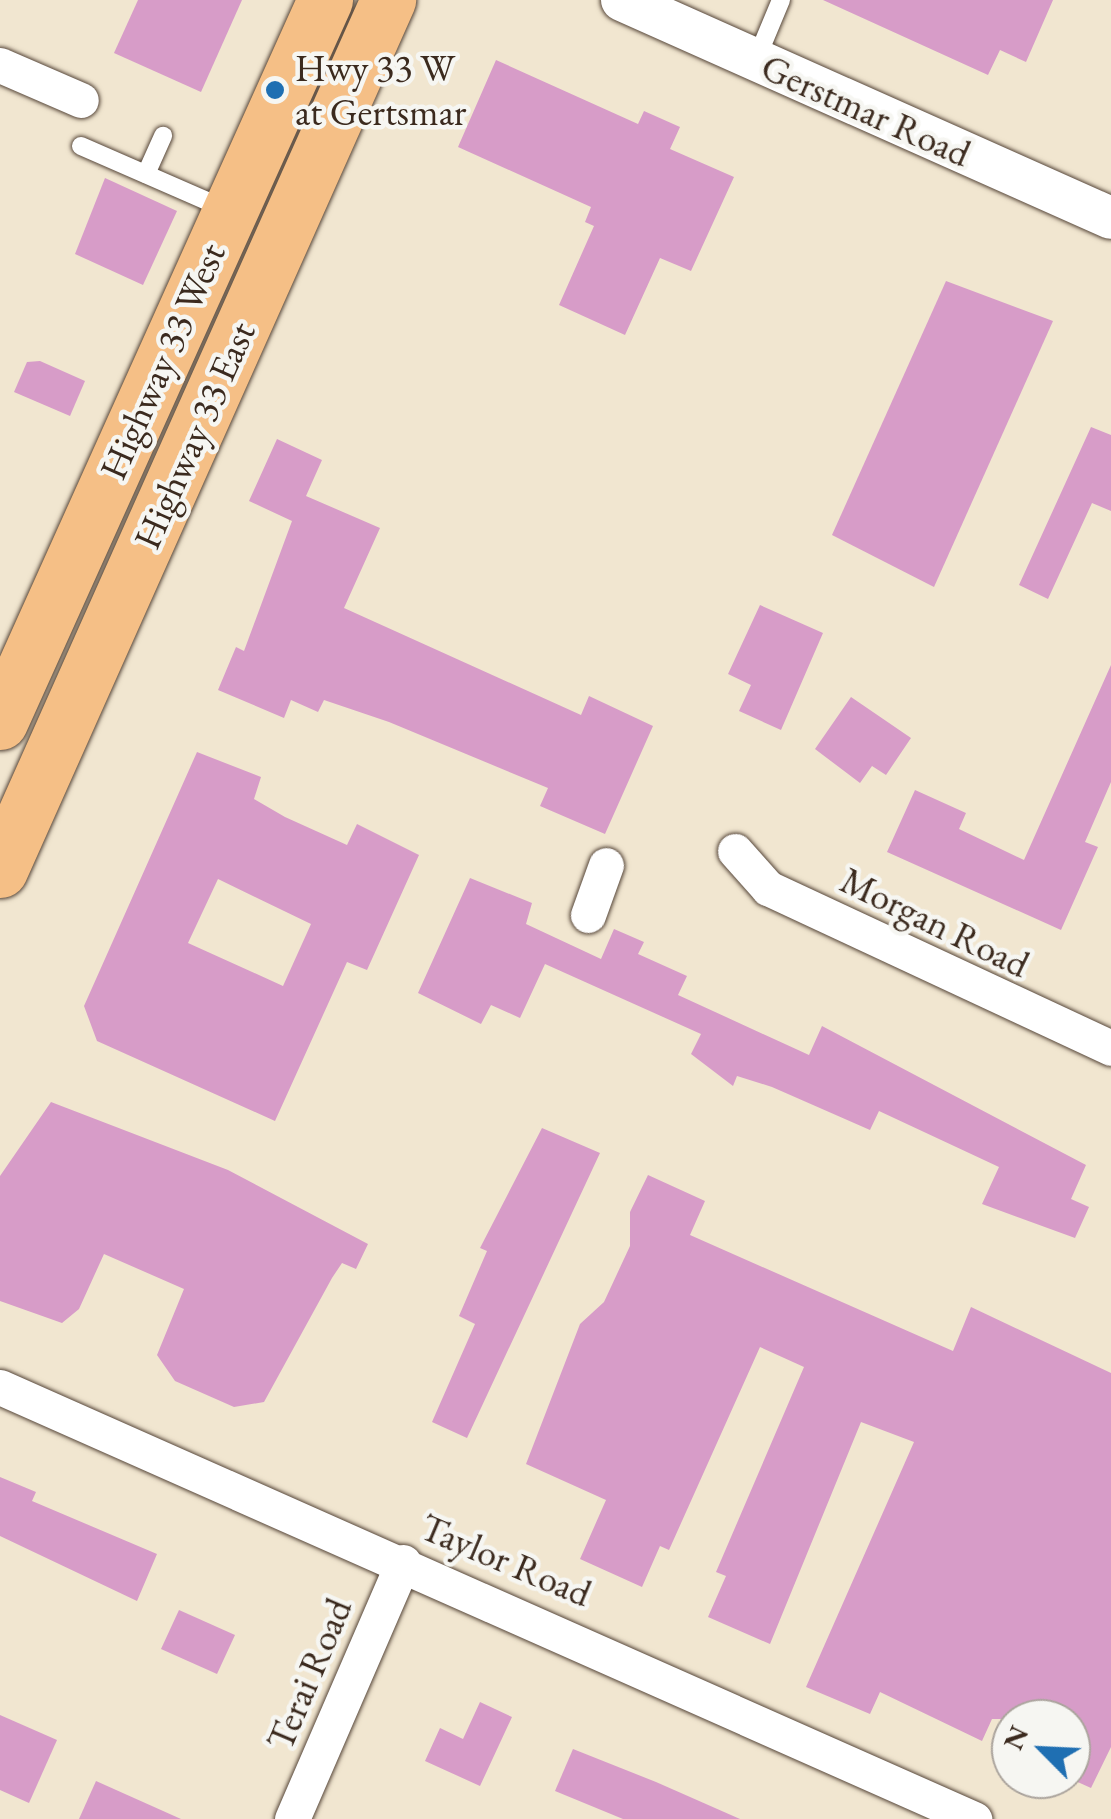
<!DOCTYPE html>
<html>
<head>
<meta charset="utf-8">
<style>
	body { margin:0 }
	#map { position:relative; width:1111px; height:1819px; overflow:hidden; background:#f1e6d0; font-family:"EB Garamond",serif }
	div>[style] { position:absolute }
	.building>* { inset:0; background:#d79cc8 }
	.roads { filter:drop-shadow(0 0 2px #564639) drop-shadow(0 0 2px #564639) }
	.service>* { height:18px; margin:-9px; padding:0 9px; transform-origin:9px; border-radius:9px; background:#fff }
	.minor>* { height:35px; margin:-17.5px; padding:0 17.5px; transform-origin:17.5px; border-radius:17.5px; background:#fff }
	.tertiary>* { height:42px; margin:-21px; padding:0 21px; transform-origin:21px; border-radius:21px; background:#fff }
	.primary>* { height:55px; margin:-27.5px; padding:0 27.5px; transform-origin:27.5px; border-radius:27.5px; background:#f5bf86 }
	.dots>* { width:28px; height:28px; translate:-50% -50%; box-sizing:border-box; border:5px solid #f6f6f2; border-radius:50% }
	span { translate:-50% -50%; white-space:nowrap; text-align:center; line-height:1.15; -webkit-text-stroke:9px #f6f6f2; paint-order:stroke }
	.poi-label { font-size:38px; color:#3b2a1e }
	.left { translate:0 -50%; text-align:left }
	.street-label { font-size:38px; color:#3b2a1e }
	.north { position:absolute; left:991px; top:1699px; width:100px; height:100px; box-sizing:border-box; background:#f6f6f2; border:2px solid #aba49d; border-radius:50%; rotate:294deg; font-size:28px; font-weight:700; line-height:40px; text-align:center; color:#3b2a1e }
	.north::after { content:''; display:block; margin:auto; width:35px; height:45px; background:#1f6fb2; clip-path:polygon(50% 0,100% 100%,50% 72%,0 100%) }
</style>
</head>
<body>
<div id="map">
	<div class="building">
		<div style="clip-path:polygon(138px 0,242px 0,201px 92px,114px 53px)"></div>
		<div style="clip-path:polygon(823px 0,1053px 0,1026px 62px,1000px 50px,988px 75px)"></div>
		<div style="clip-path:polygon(496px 60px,638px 124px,644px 111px,680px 127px,670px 149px,734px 177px,691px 271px,660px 258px,625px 335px,559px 305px,594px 226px,585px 222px,591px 207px,458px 147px)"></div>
		<div style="clip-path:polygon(105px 178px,177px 211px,143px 285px,75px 254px)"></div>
		<div style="clip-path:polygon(946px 281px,1053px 321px,934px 587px,832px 535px)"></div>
		<div style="clip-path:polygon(40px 361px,85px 381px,70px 416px,14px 392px,27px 362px)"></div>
		<div style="clip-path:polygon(1091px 427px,1111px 435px,1111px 511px,1092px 503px,1048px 599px,1019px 585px)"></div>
		<div style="clip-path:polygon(277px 439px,322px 460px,306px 496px,380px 528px,344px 608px,581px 715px,589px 696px,653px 726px,605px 834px,540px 806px,548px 788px,389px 722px,324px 700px,318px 712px,291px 700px,284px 718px,218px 690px,236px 647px,244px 651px,292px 521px,249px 501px)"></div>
		<div style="clip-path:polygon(760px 605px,823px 633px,781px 730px,739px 711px,751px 685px,728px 674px)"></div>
		<div style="clip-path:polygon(1111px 665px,1111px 782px,1085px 842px,1098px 847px,1061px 930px,887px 852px,915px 790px,966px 813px,959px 829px,1024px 860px)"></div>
		<div style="clip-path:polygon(851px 697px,911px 738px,886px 775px,872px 766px,860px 783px,815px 749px)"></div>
		<div style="clip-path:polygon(evenodd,197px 752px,261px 777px,254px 799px,285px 817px,347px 845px,357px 824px,419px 855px,367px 970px,347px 962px,275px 1121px,97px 1041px,84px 1006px,197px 752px,218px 879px,311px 924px,283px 986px,188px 943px,218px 879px)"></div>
		<div style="clip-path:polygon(470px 878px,532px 903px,526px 924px,601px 959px,614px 929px,644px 942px,638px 954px,687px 976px,678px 995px,809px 1055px,822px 1026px,1086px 1165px,1071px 1199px,1089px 1207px,1075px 1238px,982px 1204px,999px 1167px,879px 1111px,870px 1130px,772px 1087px,737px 1076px,733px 1086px,691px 1054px,701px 1034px,545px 964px,520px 1018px,491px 1005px,481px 1024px,418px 993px)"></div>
		<div style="clip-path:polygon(51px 1102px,228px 1170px,368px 1244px,356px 1269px,342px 1263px,332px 1278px,264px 1402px,234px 1407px,175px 1381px,157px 1355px,184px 1289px,104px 1254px,79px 1309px,62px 1323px,0 1301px,0 1176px)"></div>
		<div style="clip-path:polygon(542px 1128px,600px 1153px,467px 1438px,432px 1422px,475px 1324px,459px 1316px,487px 1251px,480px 1248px)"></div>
		<div style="clip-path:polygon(648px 1175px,705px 1201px,690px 1235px,953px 1351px,971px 1307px,1111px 1373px,1111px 1747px,1091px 1788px,1071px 1779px,1071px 1719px,992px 1719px,982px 1741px,880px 1692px,870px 1714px,806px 1687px,914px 1442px,861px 1422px,770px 1644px,708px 1617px,726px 1576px,716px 1572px,804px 1367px,760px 1347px,669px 1550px,660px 1546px,642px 1587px,580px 1559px,606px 1500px,526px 1464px,580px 1324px,604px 1302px,630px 1246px,630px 1212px)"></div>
		<div style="clip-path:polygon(0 1477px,36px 1492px,32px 1501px,157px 1554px,137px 1601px,0 1536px)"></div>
		<div style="clip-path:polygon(179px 1610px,235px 1635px,217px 1674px,161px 1649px)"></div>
		<div style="clip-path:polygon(480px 1702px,512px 1717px,480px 1786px,425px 1761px,440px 1728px,463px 1739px)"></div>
		<div style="clip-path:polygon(0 1715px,57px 1740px,29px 1803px,0 1790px)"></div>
		<div style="clip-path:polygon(573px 1749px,656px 1782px,740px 1819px,623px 1819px,555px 1791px)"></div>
		<div style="clip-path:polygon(96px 1781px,181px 1819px,79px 1819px)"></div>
	</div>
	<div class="roads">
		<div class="service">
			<div style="left:756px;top:60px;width:65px;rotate:-67.4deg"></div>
			<div style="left:81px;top:146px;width:155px;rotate:23.6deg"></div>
			<div style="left:146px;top:174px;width:42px;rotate:-65.9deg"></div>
		</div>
		<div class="minor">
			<div style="left:0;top:65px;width:88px;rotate:23.4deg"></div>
			<div style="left:735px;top:851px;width:50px;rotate:48.3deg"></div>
			<div style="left:768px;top:888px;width:378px;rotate:25deg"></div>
			<div style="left:588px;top:915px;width:53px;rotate:-70.2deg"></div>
			<div style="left:0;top:1387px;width:1066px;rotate:23.92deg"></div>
			<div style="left:292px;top:1819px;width:280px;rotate:-66.6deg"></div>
		</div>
		<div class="tertiary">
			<div style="left:622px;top:0;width:535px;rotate:24.03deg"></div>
		</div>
		<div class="primary">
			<div style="left:0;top:722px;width:792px;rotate:-65.77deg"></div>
			<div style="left:0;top:870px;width:953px;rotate:-65.96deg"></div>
		</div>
	</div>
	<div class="dots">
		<div style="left:275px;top:90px;background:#1f6fb2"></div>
	</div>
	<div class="poi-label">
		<span class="left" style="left:295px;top:90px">Hwy 33 W<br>at Gertsmar</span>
	</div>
	<div class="street-label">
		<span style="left:866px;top:110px;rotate:24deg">Gerstmar Road</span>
		<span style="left:162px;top:361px;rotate:-66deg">Highway 33 West</span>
		<span style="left:194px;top:435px;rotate:-66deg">Highway 33 East</span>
		<span style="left:935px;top:922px;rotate:26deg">Morgan Road</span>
		<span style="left:506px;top:1560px;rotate:23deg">Taylor Road</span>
		<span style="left:309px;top:1674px;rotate:-67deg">Terai Road</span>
	</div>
	<div class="north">N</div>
</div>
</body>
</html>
